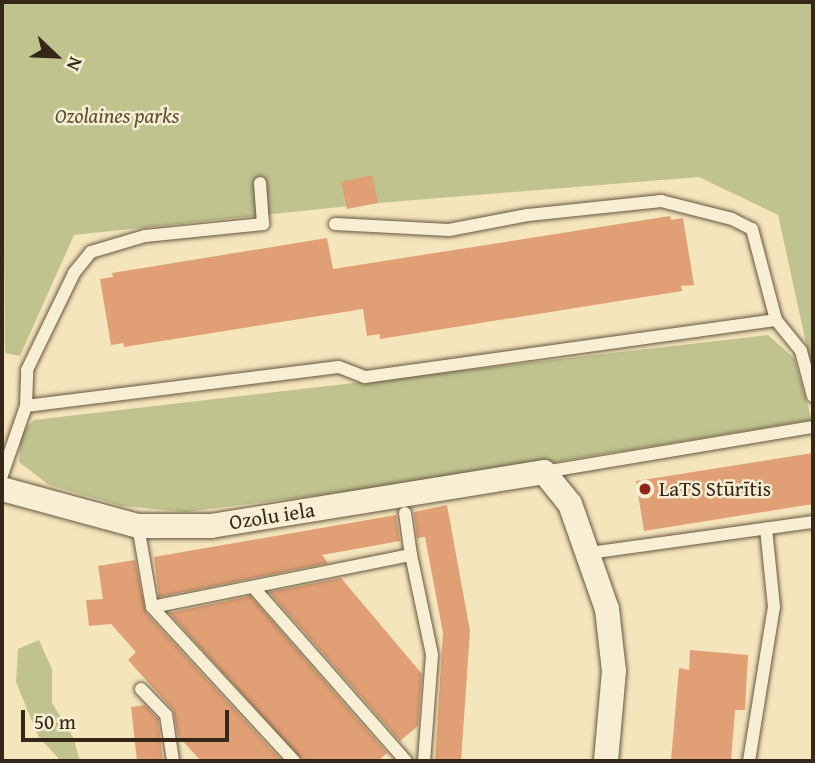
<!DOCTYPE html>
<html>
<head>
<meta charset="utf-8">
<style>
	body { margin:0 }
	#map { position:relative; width:815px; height:763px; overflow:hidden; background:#f5e5bc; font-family:"Gentium Book Plus",serif }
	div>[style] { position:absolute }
	.green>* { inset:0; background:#c0c38e }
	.building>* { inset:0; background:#e09f74 }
	.roads { filter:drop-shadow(0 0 2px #665742) drop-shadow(0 0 2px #665742) }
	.lane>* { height:12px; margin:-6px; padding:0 6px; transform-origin:6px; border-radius:6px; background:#f8eed3 }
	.street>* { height:24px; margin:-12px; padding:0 12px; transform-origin:12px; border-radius:12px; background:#f8eed3 }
	.dots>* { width:19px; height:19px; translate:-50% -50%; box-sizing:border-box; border:4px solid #f8eed3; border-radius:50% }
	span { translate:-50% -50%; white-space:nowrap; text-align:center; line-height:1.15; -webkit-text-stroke:5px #f8eed3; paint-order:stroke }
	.park-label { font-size:21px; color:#584f36; font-style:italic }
	.poi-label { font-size:21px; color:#362819 }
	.left { translate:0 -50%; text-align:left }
	.street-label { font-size:21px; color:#362819 }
	.frame { position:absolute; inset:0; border:4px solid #362819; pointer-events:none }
	.north { position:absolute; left:21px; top:21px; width:70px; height:70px; -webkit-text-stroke:5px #f8eed3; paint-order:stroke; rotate:113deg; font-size:19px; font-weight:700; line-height:28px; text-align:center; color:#362819 }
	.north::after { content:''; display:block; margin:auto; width:24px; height:32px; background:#362819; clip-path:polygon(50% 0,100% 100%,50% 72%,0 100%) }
	.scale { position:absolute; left:21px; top:710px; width:208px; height:32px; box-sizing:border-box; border:4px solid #362819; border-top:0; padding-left:9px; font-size:21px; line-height:24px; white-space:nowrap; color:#362819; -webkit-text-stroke:5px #f8eed3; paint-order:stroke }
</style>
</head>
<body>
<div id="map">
	<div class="green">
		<div style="clip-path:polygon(2px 2px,813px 2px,813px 375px,778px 215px,699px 177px,378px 203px,74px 235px,20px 356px,5px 353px)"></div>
		<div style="clip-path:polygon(768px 335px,794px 358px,812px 420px,455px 478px,185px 512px,122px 506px,49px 485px,19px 462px,21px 433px,34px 420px)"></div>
		<div style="clip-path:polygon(39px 640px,52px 669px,52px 703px,73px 737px,80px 761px,61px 761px,38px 736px,16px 682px,18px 649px)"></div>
	</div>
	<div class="building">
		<div style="clip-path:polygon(372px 175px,378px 203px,347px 209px,341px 182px)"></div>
		<div style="clip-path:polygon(670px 216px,671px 220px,683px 218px,694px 285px,681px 286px,682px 291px,380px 339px,380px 334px,367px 336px,363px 309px,124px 347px,124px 343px,111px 345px,100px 279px,113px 277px,112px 273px,327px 238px,333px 269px)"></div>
		<div style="clip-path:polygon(813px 453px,813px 504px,644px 531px,636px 481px)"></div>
		<div style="clip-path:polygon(447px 505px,470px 631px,461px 761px,435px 761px,443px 633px,425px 537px,417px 538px,414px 512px)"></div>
		<div style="clip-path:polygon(396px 515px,400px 541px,322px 555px,328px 563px,159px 597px,154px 557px)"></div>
		<div style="clip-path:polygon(135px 560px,146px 613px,282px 761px,201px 761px,178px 736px,173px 710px,128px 660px,136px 652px,111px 624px,89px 626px,86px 600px,103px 599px,98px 566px)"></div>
		<div style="clip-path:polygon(341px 578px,422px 674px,418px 726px,400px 741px,269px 592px)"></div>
		<div style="clip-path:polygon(250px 596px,387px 753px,378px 761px,303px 761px,169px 613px)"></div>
		<div style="clip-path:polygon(690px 650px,748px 655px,745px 710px,735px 710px,731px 761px,671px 761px,679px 668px,689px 670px)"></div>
		<div style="clip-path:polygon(145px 705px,158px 719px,163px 761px,137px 761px,131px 707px)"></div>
	</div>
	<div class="roads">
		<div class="lane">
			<div style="left:335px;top:224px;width:114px;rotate:3deg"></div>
			<div style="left:449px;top:230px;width:80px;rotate:-10.8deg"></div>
			<div style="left:528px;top:215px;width:134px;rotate:-6deg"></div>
			<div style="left:661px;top:201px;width:73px;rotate:14.2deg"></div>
			<div style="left:732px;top:219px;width:22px;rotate:27deg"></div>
			<div style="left:752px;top:229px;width:94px;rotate:75.2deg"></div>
			<div style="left:776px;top:320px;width:40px;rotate:51deg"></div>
			<div style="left:801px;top:351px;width:47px;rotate:75.1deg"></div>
			<div style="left:26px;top:406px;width:315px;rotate:-7.1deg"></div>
			<div style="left:339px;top:367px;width:28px;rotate:21deg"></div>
			<div style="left:365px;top:377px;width:415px;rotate:-7.9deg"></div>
			<div style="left:544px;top:472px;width:273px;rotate:-9.5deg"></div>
			<div style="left:2px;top:475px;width:73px;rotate:-70.8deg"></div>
			<div style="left:26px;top:406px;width:36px;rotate:-88deg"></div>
			<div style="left:27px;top:370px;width:108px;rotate:-64.1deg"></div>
			<div style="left:74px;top:273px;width:27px;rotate:-51deg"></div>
			<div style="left:91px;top:252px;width:56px;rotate:-16.5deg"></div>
			<div style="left:145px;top:236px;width:119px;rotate:-5.8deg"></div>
			<div style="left:263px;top:224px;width:41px;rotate:-94.2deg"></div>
			<div style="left:405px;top:513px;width:42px;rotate:81.9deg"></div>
			<div style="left:138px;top:526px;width:82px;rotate:80.2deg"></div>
			<div style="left:152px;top:607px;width:264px;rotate:-11.4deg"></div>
			<div style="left:411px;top:555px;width:102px;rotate:78.1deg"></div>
			<div style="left:432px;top:655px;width:106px;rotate:94.3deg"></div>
			<div style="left:589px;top:553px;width:226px;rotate:-7.9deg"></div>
			<div style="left:253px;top:587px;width:232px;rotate:48.7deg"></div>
			<div style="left:152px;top:607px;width:209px;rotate:47.3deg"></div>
			<div style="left:141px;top:689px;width:36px;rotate:46deg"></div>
			<div style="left:166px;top:715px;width:47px;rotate:81.3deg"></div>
			<div style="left:749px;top:761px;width:156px;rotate:-80.8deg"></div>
			<div style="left:774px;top:607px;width:79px;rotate:-95.8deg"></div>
		</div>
		<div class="street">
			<div style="left:2px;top:489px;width:141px;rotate:15.2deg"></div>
			<div style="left:138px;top:526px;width:73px"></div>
			<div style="left:211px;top:526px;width:337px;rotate:-9.2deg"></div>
			<div style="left:544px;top:472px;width:41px;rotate:50.9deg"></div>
			<div style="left:570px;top:504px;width:111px;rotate:70.6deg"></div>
			<div style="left:607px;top:609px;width:62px;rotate:83.6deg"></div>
			<div style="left:614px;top:671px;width:90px;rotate:95.1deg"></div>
		</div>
	</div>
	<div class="dots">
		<div style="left:645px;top:489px;background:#8f2418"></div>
	</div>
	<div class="park-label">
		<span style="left:117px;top:116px">Ozolaines parks</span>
	</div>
	<div class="poi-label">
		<span class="left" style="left:659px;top:489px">LaTS Stūrītis</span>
	</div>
	<div class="street-label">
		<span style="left:272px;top:516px;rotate:-9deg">Ozolu iela</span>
	</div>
	<div class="frame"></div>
	<div class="north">N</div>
	<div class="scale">50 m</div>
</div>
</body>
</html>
